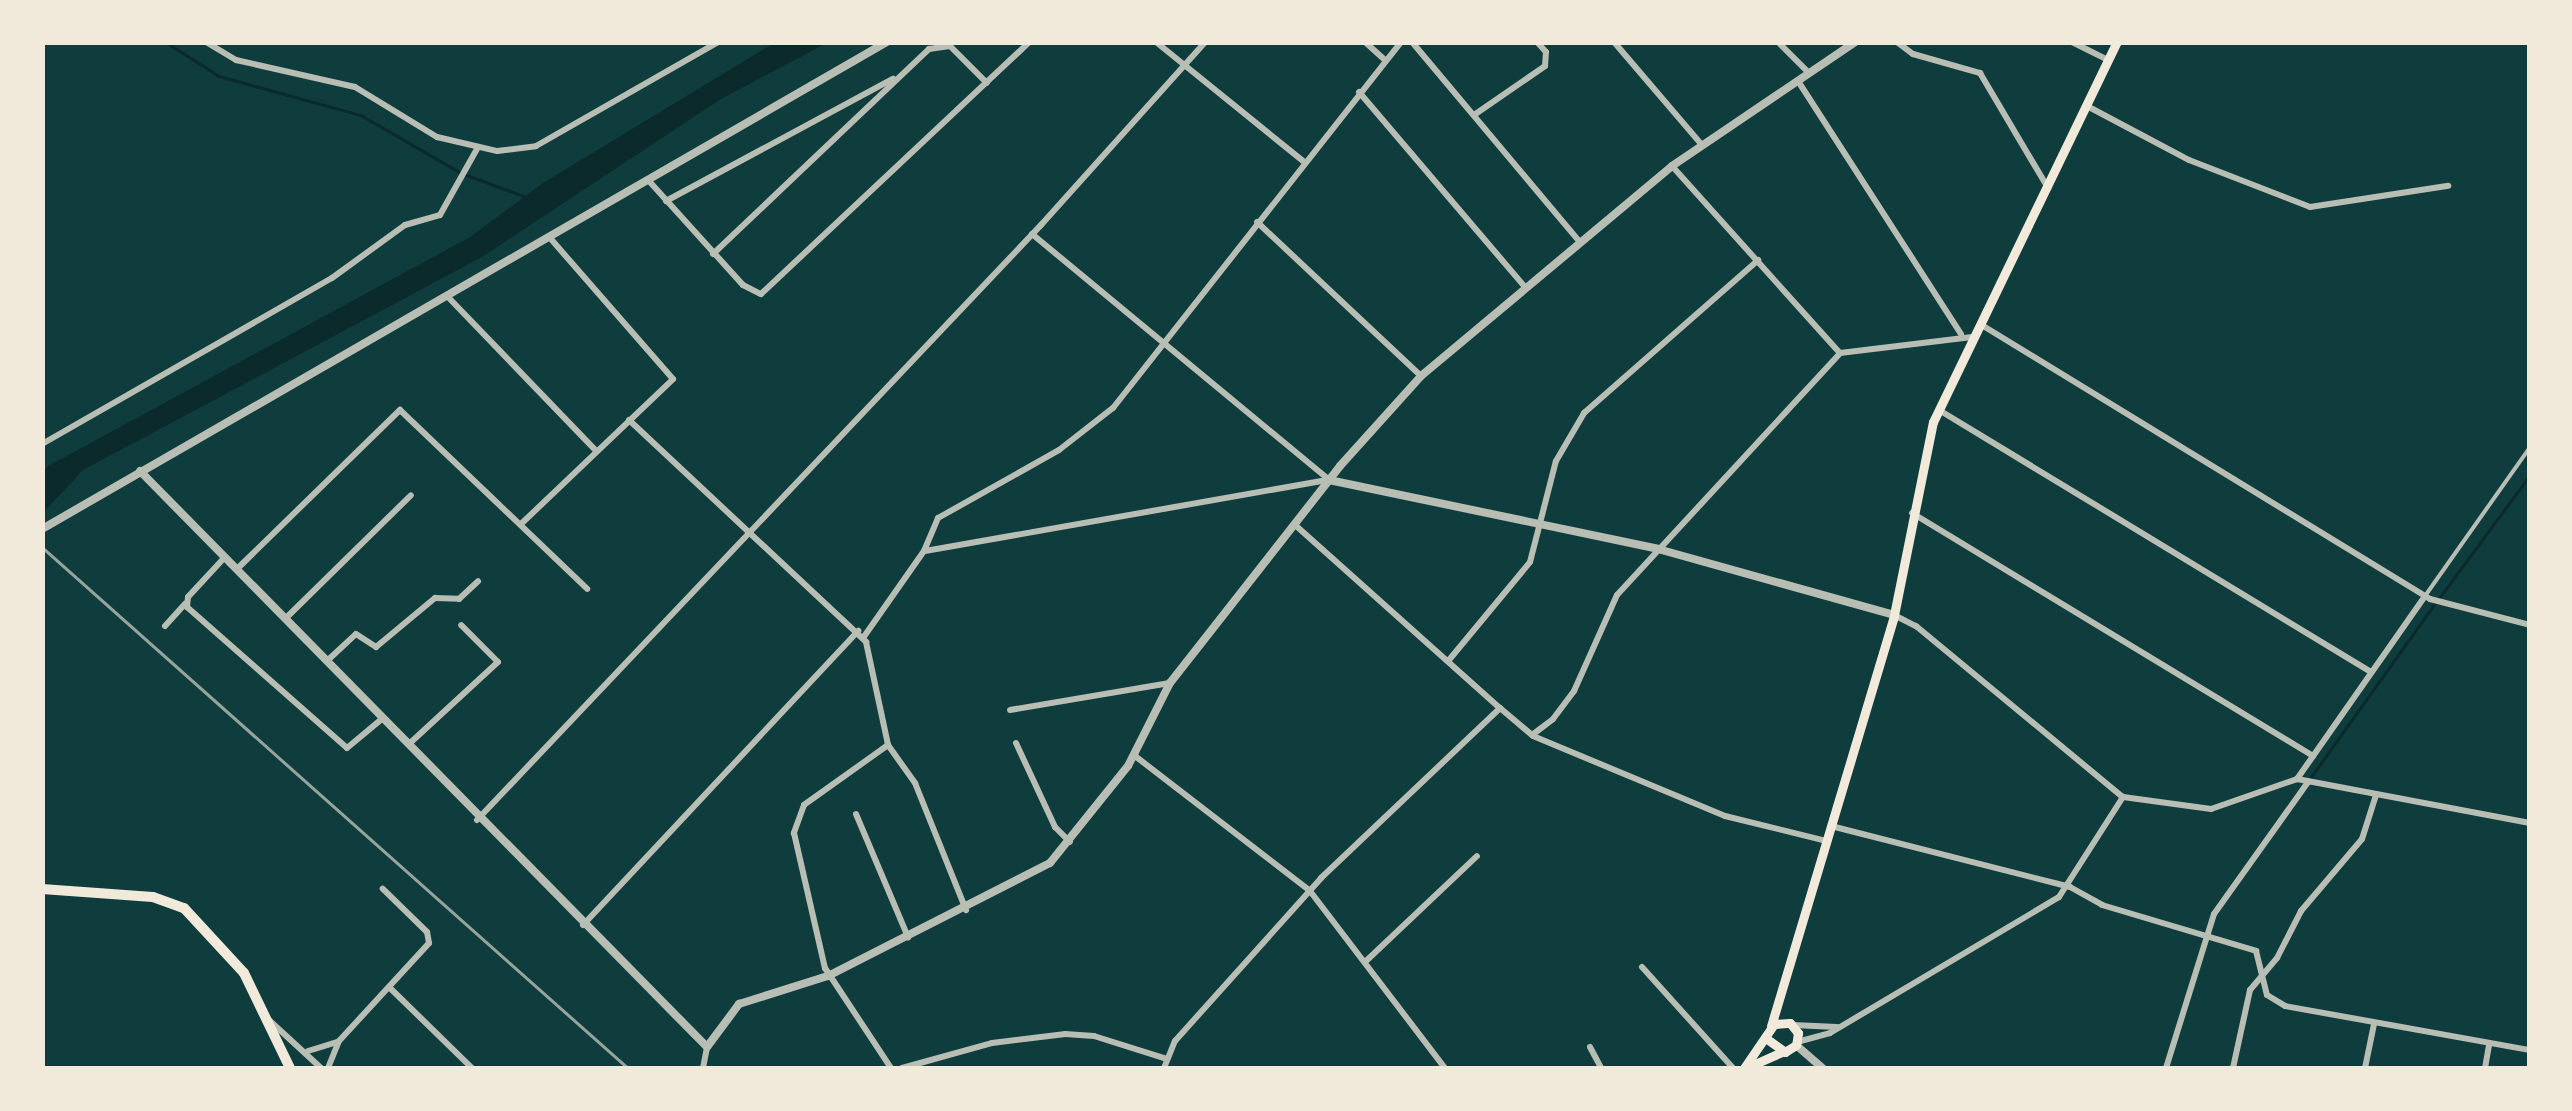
<!DOCTYPE html>
<html>
<head>
<meta charset="utf-8">
<style>
	body { margin:0 }
	#map { position:relative; width:2572px; height:1111px; overflow:hidden; background:#0f3d3e; font-family:Poppins,sans-serif }
	div>[style] { position:absolute }
	.water>* { inset:0; background:#0a2a2b }
	.stream>* { height:2.5px; margin:-1.25px; padding:0 1.25px; transform-origin:1.25px; border-radius:1.25px; background:#0a2a2b }
	.service>* { height:4px; margin:-2px; padding:0 2px; transform-origin:2px; border-radius:2px; background:#b8beb3 }
	.minor>* { height:6px; margin:-3px; padding:0 3px; transform-origin:3px; border-radius:3px; background:#b8beb3 }
	.tertiary>* { height:8px; margin:-4px; padding:0 4px; transform-origin:4px; border-radius:4px; background:#b8beb3 }
	.secondary>* { height:9px; margin:-4.5px; padding:0 4.5px; transform-origin:4.5px; border-radius:4.5px; background:#f1e9da }
	.primary>* { height:10px; margin:-5px; padding:0 5px; transform-origin:5px; border-radius:5px; background:#f1e9da }
	.rail>* { height:2.5px; margin:-1.25px; padding:0 1.25px; transform-origin:1.25px; border-radius:1.25px; background:#97a49c }
	span { translate:-50% -50%; white-space:nowrap; text-align:center; line-height:1.15; -webkit-text-stroke:9px #f1e9da; paint-order:stroke }
	.frame { position:absolute; inset:0; border:45px solid #f1e9da; pointer-events:none }
</style>
</head>
<body>
<div id="map">
	<div class="water">
		<div style="clip-path:polygon(774px 43px,827px 43px,721px 99px,482px 257px,83px 470px,43px 513px,43px 471px,48px 466px,470px 237px,543px 183px)"></div>
	</div>
	<div class="stream">
		<div style="left:166px;top:42px;width:63px;rotate:32.7deg"></div>
		<div style="left:219px;top:76px;width:147px;rotate:15.4deg"></div>
		<div style="left:361px;top:115px;width:116px;rotate:30.1deg"></div>
		<div style="left:461px;top:173px;width:67px;rotate:20.1deg"></div>
		<div style="left:2440px;top:597px;width:152px;rotate:-53.6deg"></div>
		<div style="left:2311px;top:777px;width:214px;rotate:-54.5deg"></div>
	</div>
	<div class="service">
		<div style="left:2425px;top:596px;width:182px;rotate:-54.8deg"></div>
	</div>
	<div class="minor">
		<div style="left:206px;top:42px;width:35px;rotate:31deg"></div>
		<div style="left:236px;top:60px;width:122px;rotate:12.8deg"></div>
		<div style="left:355px;top:87px;width:96px;rotate:31.4deg"></div>
		<div style="left:437px;top:137px;width:62px;rotate:13.1deg"></div>
		<div style="left:497px;top:151px;width:39px;rotate:-7deg"></div>
		<div style="left:536px;top:146px;width:210px;rotate:-29.7deg"></div>
		<div style="left:1156px;top:42px;width:191px;rotate:39deg"></div>
		<div style="left:1365px;top:42px;width:25px;rotate:42deg"></div>
		<div style="left:1412px;top:42px;width:258px;rotate:50deg"></div>
		<div style="left:1614px;top:42px;width:134px;rotate:49.5deg"></div>
		<div style="left:1778px;top:42px;width:44px;rotate:45deg"></div>
		<div style="left:1897px;top:42px;width:20px;rotate:37deg"></div>
		<div style="left:1913px;top:54px;width:70px;rotate:15.8deg"></div>
		<div style="left:1980px;top:73px;width:134px;rotate:59.4deg"></div>
		<div style="left:2072px;top:42px;width:40px;rotate:26.6deg"></div>
		<div style="left:1798px;top:81px;width:301px;rotate:57.2deg"></div>
		<div style="left:1359px;top:92px;width:253px;rotate:49.6deg"></div>
		<div style="left:2087px;top:106px;width:115px;rotate:27.9deg"></div>
		<div style="left:2189px;top:160px;width:130px;rotate:21.2deg"></div>
		<div style="left:2310px;top:207px;width:140px;rotate:-8.7deg"></div>
		<div style="left:1474px;top:115px;width:86px;rotate:-34.6deg"></div>
		<div style="left:1545px;top:66px;width:14px;rotate:-86deg"></div>
		<div style="left:1546px;top:52px;width:13px;rotate:-132deg"></div>
		<div style="left:1672px;top:166px;width:251px;rotate:48.1deg"></div>
		<div style="left:649px;top:181px;width:140px;rotate:47.9deg"></div>
		<div style="left:743px;top:285px;width:20px;rotate:27deg"></div>
		<div style="left:761px;top:294px;width:368px;rotate:-43.2deg"></div>
		<div style="left:666px;top:201px;width:258px;rotate:-28.3deg"></div>
		<div style="left:1257px;top:222px;width:225px;rotate:43.2deg"></div>
		<div style="left:1032px;top:234px;width:384px;rotate:39.6deg"></div>
		<div style="left:713px;top:254px;width:298px;rotate:-43.5deg"></div>
		<div style="left:929px;top:49px;width:21px;rotate:-8deg"></div>
		<div style="left:950px;top:46px;width:52px;rotate:45deg"></div>
		<div style="left:448px;top:297px;width:214px;rotate:46.1deg"></div>
		<div style="left:1980px;top:324px;width:527px;rotate:31.43deg"></div>
		<div style="left:2430px;top:599px;width:103px;rotate:14.6deg"></div>
		<div style="left:1939px;top:410px;width:505px;rotate:31.24deg"></div>
		<div style="left:629px;top:420px;width:325px;rotate:43.1deg"></div>
		<div style="left:866px;top:642px;width:105px;rotate:77.9deg"></div>
		<div style="left:888px;top:745px;width:103px;rotate:144.5deg"></div>
		<div style="left:804px;top:805px;width:30px;rotate:110deg"></div>
		<div style="left:794px;top:833px;width:139px;rotate:77.1deg"></div>
		<div style="left:825px;top:968px;width:120px;rotate:56.6deg"></div>
		<div style="left:42px;top:444px;width:334px;rotate:-29.8deg"></div>
		<div style="left:332px;top:278px;width:90px;rotate:-36deg"></div>
		<div style="left:405px;top:225px;width:36px;rotate:-16deg"></div>
		<div style="left:440px;top:215px;width:78px;rotate:-60.8deg"></div>
		<div style="left:1912px;top:513px;width:469px;rotate:31.2deg"></div>
		<div style="left:521px;top:524px;width:210px;rotate:-43.6deg"></div>
		<div style="left:673px;top:379px;width:186px;rotate:-131.1deg"></div>
		<div style="left:1294px;top:524px;width:276px;rotate:41.8deg"></div>
		<div style="left:925px;top:551px;width:410px;rotate:-10deg"></div>
		<div style="left:225px;top:557px;width:54px;rotate:132.8deg"></div>
		<div style="left:188px;top:597px;width:10px;rotate:96deg"></div>
		<div style="left:187px;top:607px;width:213px;rotate:41.4deg"></div>
		<div style="left:347px;top:748px;width:47px;rotate:-39.8deg"></div>
		<div style="left:237px;top:569px;width:228px;rotate:-44.3deg"></div>
		<div style="left:400px;top:410px;width:259px;rotate:43.7deg"></div>
		<div style="left:1894px;top:615px;width:25px;rotate:27deg"></div>
		<div style="left:1916px;top:626px;width:268px;rotate:39.6deg"></div>
		<div style="left:2123px;top:797px;width:89px;rotate:7.8deg"></div>
		<div style="left:2211px;top:809px;width:91px;rotate:-19.2deg"></div>
		<div style="left:286px;top:618px;width:175px;rotate:-44.5deg"></div>
		<div style="left:165px;top:626px;width:30px;rotate:-48deg"></div>
		<div style="left:863px;top:638px;width:106px;rotate:-55deg"></div>
		<div style="left:924px;top:551px;width:36px;rotate:-67deg"></div>
		<div style="left:938px;top:518px;width:139px;rotate:-29.3deg"></div>
		<div style="left:1059px;top:450px;width:68px;rotate:-37.9deg"></div>
		<div style="left:1113px;top:408px;width:466px;rotate:-51.8deg"></div>
		<div style="left:328px;top:660px;width:38px;rotate:-43deg"></div>
		<div style="left:356px;top:634px;width:24px;rotate:33deg"></div>
		<div style="left:376px;top:647px;width:77px;rotate:-39.7deg"></div>
		<div style="left:435px;top:598px;width:24px;rotate:2deg"></div>
		<div style="left:459px;top:599px;width:26px;rotate:-43deg"></div>
		<div style="left:1449px;top:660px;width:127px;rotate:-50.4deg"></div>
		<div style="left:1530px;top:562px;width:104px;rotate:-75.6deg"></div>
		<div style="left:1556px;top:461px;width:56px;rotate:-59.7deg"></div>
		<div style="left:1584px;top:413px;width:232px;rotate:-41.3deg"></div>
		<div style="left:1010px;top:710px;width:162px;rotate:-9.6deg"></div>
		<div style="left:1533px;top:736px;width:208px;rotate:22.6deg"></div>
		<div style="left:1725px;top:816px;width:105px;rotate:13.8deg"></div>
		<div style="left:1016px;top:743px;width:93px;rotate:65.1deg"></div>
		<div style="left:1055px;top:827px;width:21px;rotate:45deg"></div>
		<div style="left:409px;top:744px;width:121px;rotate:-42.7deg"></div>
		<div style="left:498px;top:662px;width:52px;rotate:-135deg"></div>
		<div style="left:888px;top:745px;width:47px;rotate:54.6deg"></div>
		<div style="left:915px;top:783px;width:137px;rotate:68.1deg"></div>
		<div style="left:1135px;top:756px;width:221px;rotate:37.6deg"></div>
		<div style="left:1310px;top:891px;width:223px;rotate:52.7deg"></div>
		<div style="left:2297px;top:779px;width:237px;rotate:10.7deg"></div>
		<div style="left:2297px;top:779px;width:223px;rotate:-55deg"></div>
		<div style="left:856px;top:814px;width:134px;rotate:67.1deg"></div>
		<div style="left:477px;top:820px;width:820px;rotate:-46.53deg"></div>
		<div style="left:1041px;top:225px;width:246px;rotate:-48.1deg"></div>
		<div style="left:1831px;top:826px;width:247px;rotate:14.3deg"></div>
		<div style="left:2070px;top:887px;width:37px;rotate:29deg"></div>
		<div style="left:2102px;top:905px;width:161px;rotate:16.6deg"></div>
		<div style="left:2256px;top:951px;width:45px;rotate:76deg"></div>
		<div style="left:2267px;top:995px;width:21px;rotate:31deg"></div>
		<div style="left:2285px;top:1006px;width:249px;rotate:10.2deg"></div>
		<div style="left:583px;top:925px;width:403px;rotate:-46.9deg"></div>
		<div style="left:1365px;top:962px;width:154px;rotate:-43.4deg"></div>
		<div style="left:1642px;top:967px;width:136px;rotate:48deg"></div>
		<div style="left:390px;top:988px;width:115px;rotate:44.3deg"></div>
		<div style="left:270px;top:1021px;width:69px;rotate:42.7deg"></div>
		<div style="left:1793px;top:1025px;width:44px;rotate:2.6deg"></div>
		<div style="left:1797px;top:1042px;width:34px;rotate:-15deg"></div>
		<div style="left:1830px;top:1033px;width:266px;rotate:-30.7deg"></div>
		<div style="left:2059px;top:897px;width:119px;rotate:-57.4deg"></div>
		<div style="left:1590px;top:1047px;width:24px;rotate:62deg"></div>
		<div style="left:308px;top:1051px;width:31px;rotate:-17deg"></div>
		<div style="left:328px;top:1068px;width:29px;rotate:-68deg"></div>
		<div style="left:339px;top:1041px;width:133px;rotate:-47.4deg"></div>
		<div style="left:429px;top:943px;width:11px;rotate:-100deg"></div>
		<div style="left:427px;top:932px;width:62px;rotate:-135.7deg"></div>
		<div style="left:703px;top:1068px;width:21px;rotate:-79deg"></div>
		<div style="left:902px;top:1068px;width:93px;rotate:-15.5deg"></div>
		<div style="left:992px;top:1043px;width:74px;rotate:-7deg"></div>
		<div style="left:1065px;top:1034px;width:29px;rotate:4deg"></div>
		<div style="left:1094px;top:1036px;width:77px;rotate:17.5deg"></div>
		<div style="left:1164px;top:1068px;width:29px;rotate:-68deg"></div>
		<div style="left:1175px;top:1041px;width:219px;rotate:-48.1deg"></div>
		<div style="left:1321px;top:878px;width:247px;rotate:-43.5deg"></div>
		<div style="left:1500px;top:708px;width:42px;rotate:40.2deg"></div>
		<div style="left:1532px;top:735px;width:26px;rotate:-37deg"></div>
		<div style="left:1553px;top:719px;width:35px;rotate:-53deg"></div>
		<div style="left:1574px;top:691px;width:105px;rotate:-65.9deg"></div>
		<div style="left:1617px;top:595px;width:329px;rotate:-47.3deg"></div>
		<div style="left:1840px;top:353px;width:133px;rotate:-6.9deg"></div>
		<div style="left:2166px;top:1068px;width:161px;rotate:-72.7deg"></div>
		<div style="left:2214px;top:914px;width:162px;rotate:-54.5deg"></div>
		<div style="left:2233px;top:1068px;width:80px;rotate:-77.7deg"></div>
		<div style="left:2250px;top:990px;width:42px;rotate:-49.8deg"></div>
		<div style="left:2277px;top:958px;width:53px;rotate:-62.9deg"></div>
		<div style="left:2301px;top:911px;width:94px;rotate:-49.7deg"></div>
		<div style="left:2362px;top:839px;width:46px;rotate:-72.3deg"></div>
		<div style="left:2365px;top:1068px;width:45px;rotate:-78.4deg"></div>
		<div style="left:2485px;top:1068px;width:23px;rotate:-80deg"></div>
	</div>
	<div class="tertiary">
		<div style="left:140px;top:471px;width:808px;rotate:45.45deg"></div>
		<div style="left:707px;top:1047px;width:54px;rotate:-53.3deg"></div>
		<div style="left:739px;top:1004px;width:93px;rotate:-17.5deg"></div>
		<div style="left:828px;top:976px;width:249px;rotate:-27deg"></div>
		<div style="left:1050px;top:863px;width:124px;rotate:-51.2deg"></div>
		<div style="left:1128px;top:766px;width:93px;rotate:-63.2deg"></div>
		<div style="left:1170px;top:683px;width:276px;rotate:-51.9deg"></div>
		<div style="left:1340px;top:466px;width:121px;rotate:-48deg"></div>
		<div style="left:1421px;top:376px;width:327px;rotate:-39.9deg"></div>
		<div style="left:1672px;top:166px;width:221px;rotate:-34.1deg"></div>
		<div style="left:1329px;top:480px;width:336px;rotate:11.8deg"></div>
		<div style="left:1658px;top:549px;width:245px;rotate:15.6deg"></div>
		<div style="left:42px;top:529px;width:975px;rotate:-29.96deg"></div>
		<div style="left:1796px;top:1045px;width:35px;rotate:41deg"></div>
	</div>
	<div class="secondary">
		<div style="left:1771px;top:1026px;width:429px;rotate:-73.3deg"></div>
		<div style="left:1894px;top:615px;width:197px;rotate:-78.6deg"></div>
		<div style="left:1933px;top:422px;width:422px;rotate:-64.2deg"></div>
		<div style="left:1748px;top:1067px;width:36px;rotate:-24deg"></div>
		<div style="left:1744px;top:1068px;width:53px;rotate:-55.7deg"></div>
		<div style="left:1774px;top:1024px;width:16px;rotate:-4deg"></div>
		<div style="left:1790px;top:1023px;width:13px;rotate:51deg"></div>
		<div style="left:1798px;top:1033px;width:12px;rotate:99deg"></div>
		<div style="left:1796px;top:1045px;width:13px;rotate:148deg"></div>
		<div style="left:1785px;top:1052px;width:22px;rotate:-144deg"></div>
	</div>
	<div class="primary">
		<div style="left:42px;top:889px;width:111px;rotate:4.1deg"></div>
		<div style="left:153px;top:897px;width:33px;rotate:20deg"></div>
		<div style="left:184px;top:908px;width:88px;rotate:47.3deg"></div>
		<div style="left:244px;top:973px;width:106px;rotate:64.2deg"></div>
	</div>
	<div class="rail">
		<div style="left:42px;top:547px;width:784px;rotate:41.64deg"></div>
	</div>
	<div class="frame"></div>
</div>
</body>
</html>
